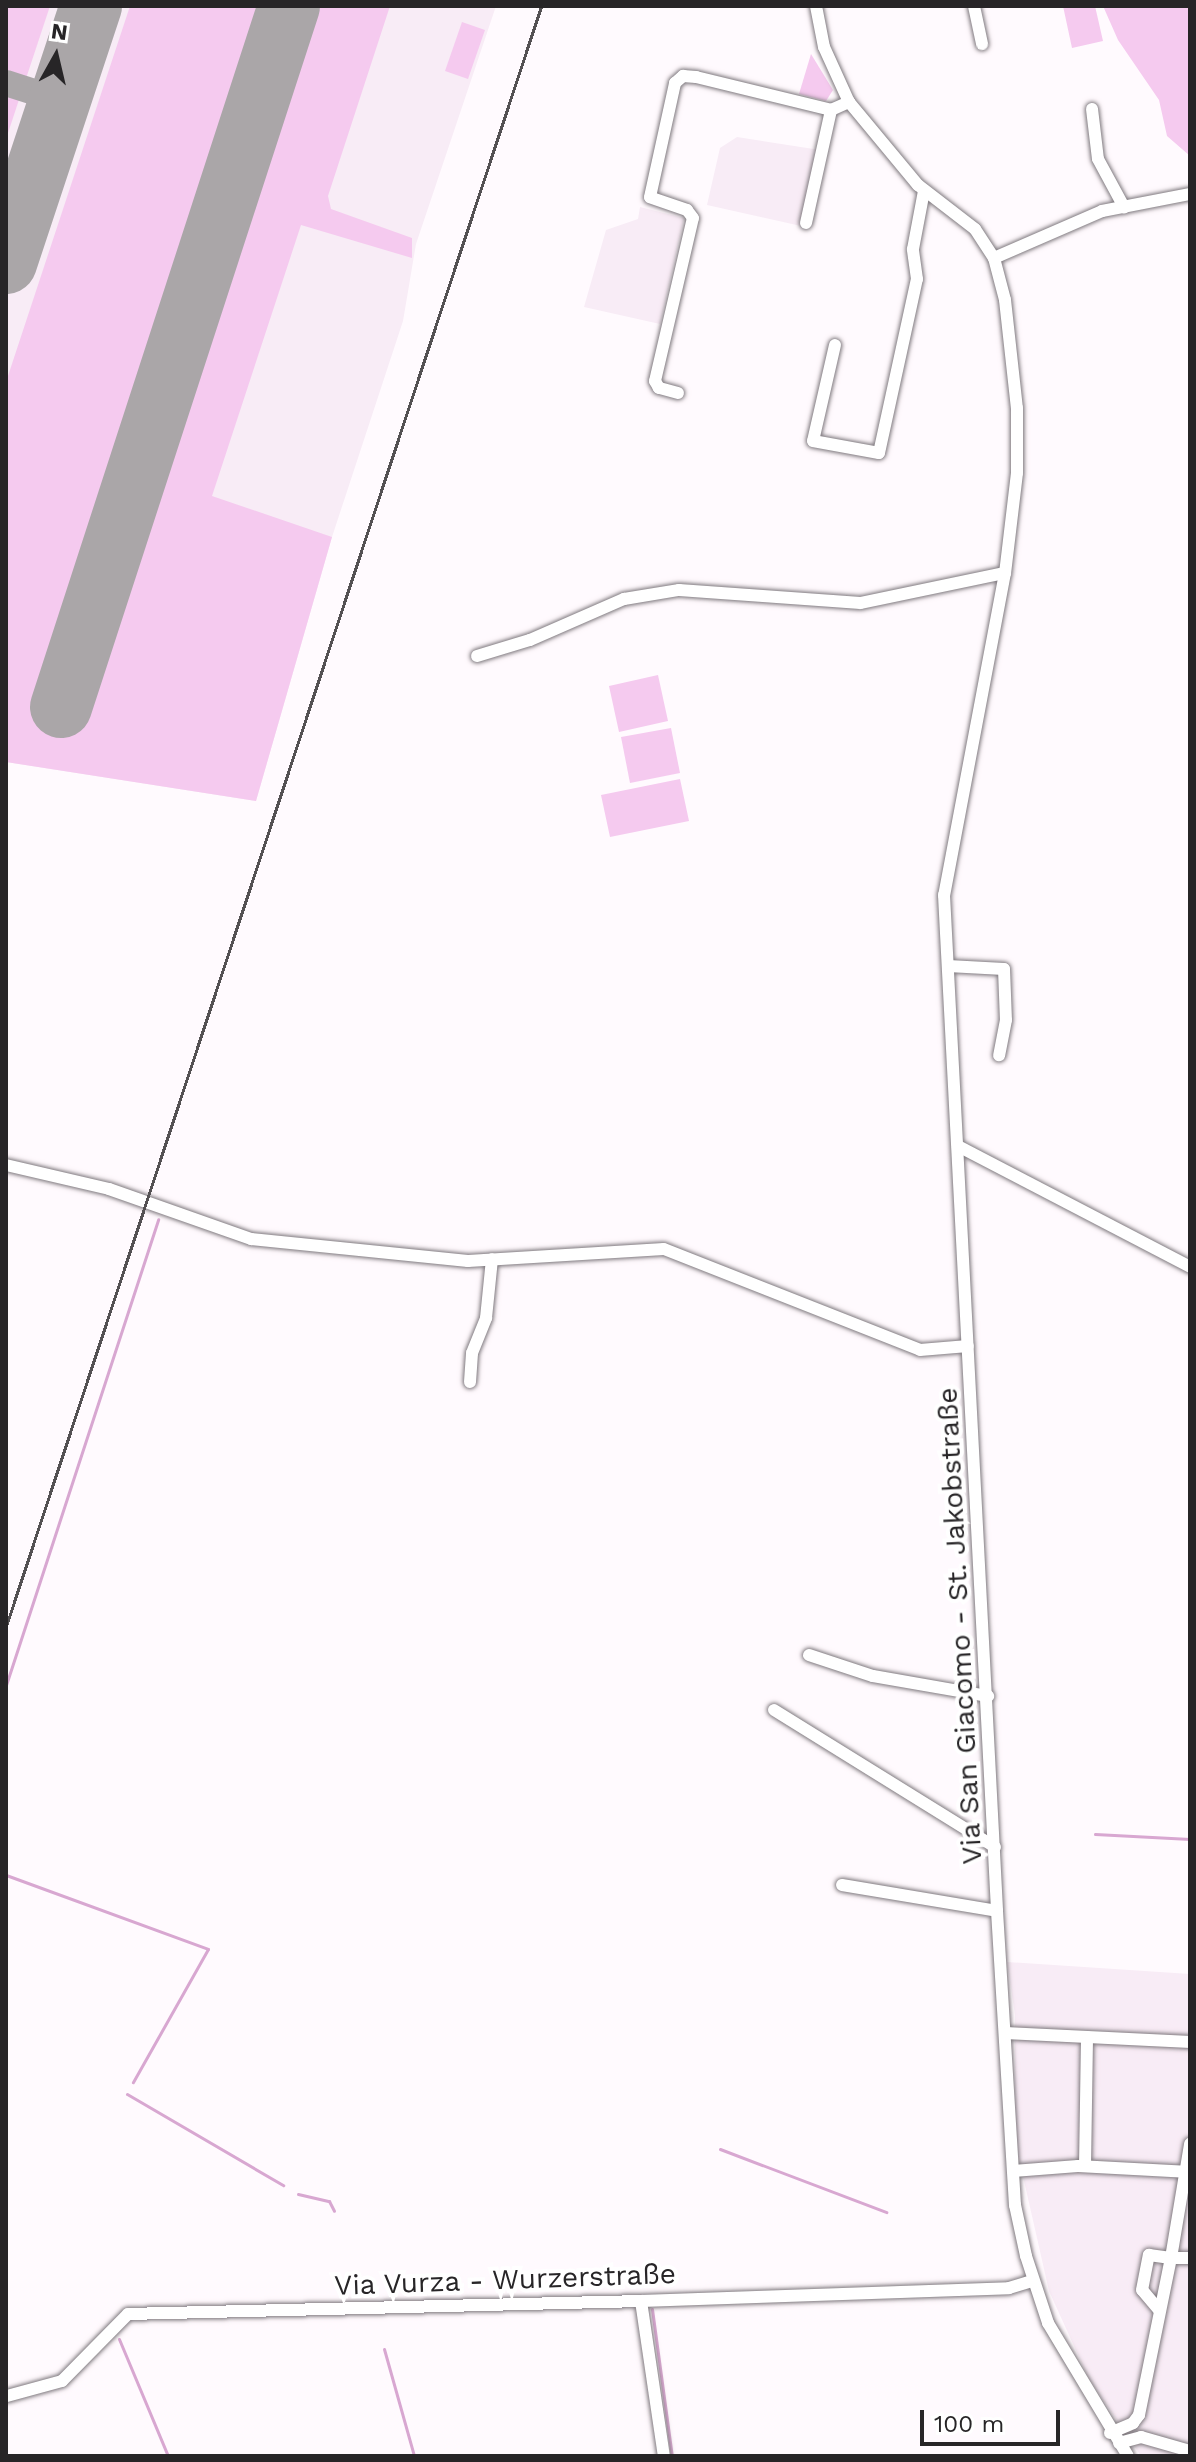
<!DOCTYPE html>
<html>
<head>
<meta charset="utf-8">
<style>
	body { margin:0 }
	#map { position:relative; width:1196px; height:2462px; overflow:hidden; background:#fffafe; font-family:"Work Sans",sans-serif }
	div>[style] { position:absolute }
	.built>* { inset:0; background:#f8ecf6 }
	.green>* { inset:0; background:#f5caef }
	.stream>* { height:3px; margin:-1.5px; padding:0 1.5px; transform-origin:1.5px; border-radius:1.5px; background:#d8a7d1 }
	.taxiway>* { height:26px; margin:-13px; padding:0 13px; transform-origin:13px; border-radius:13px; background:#aaa6a8 }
	.runway>* { height:62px; margin:-31px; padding:0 31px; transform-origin:31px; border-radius:31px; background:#aaa6a8 }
	.roads { filter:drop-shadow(0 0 2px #807a7f) drop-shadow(0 0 2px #807a7f) }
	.minor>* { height:12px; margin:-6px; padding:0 6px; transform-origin:6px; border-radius:6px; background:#fff }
	.rail>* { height:3px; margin:-1.5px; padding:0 1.5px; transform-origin:1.5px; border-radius:1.5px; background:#545153 }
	span { translate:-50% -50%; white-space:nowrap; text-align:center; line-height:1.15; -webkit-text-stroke:8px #fff; paint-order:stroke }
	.street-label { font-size:28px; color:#272527 }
	.frame { position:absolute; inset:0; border:8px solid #272527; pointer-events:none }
	.north { position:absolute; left:16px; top:16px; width:80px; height:80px; -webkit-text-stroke:6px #fff; paint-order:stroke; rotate:8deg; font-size:22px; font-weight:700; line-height:32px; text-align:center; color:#272527 }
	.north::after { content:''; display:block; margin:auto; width:28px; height:36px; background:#272527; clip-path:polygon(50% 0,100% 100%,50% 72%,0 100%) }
	.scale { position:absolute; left:920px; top:2410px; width:140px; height:36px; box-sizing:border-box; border:4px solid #272527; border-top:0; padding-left:10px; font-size:24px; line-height:28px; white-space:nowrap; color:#272527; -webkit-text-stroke:6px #fff; paint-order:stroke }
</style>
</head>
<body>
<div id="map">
	<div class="built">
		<div style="clip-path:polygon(6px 6px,496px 6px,416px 244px,403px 321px,332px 537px,256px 801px,6px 762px)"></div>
		<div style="clip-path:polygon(737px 137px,820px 150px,801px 226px,707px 205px,720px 148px)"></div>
		<div style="clip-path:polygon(640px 207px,684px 218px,660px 324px,584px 307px,606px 230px,638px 219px)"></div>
		<div style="clip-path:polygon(1007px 1962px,1190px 1974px,1190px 2456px,1141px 2456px,1089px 2379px,1049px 2291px,1015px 2141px,1015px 2015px)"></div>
	</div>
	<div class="green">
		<div style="clip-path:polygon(6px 6px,50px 6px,6px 139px)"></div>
		<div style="clip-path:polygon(130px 6px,390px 6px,328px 196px,331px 209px,412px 238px,412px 258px,301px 225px,212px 496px,332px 537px,256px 801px,6px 762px,6px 382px)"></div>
		<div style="clip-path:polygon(1063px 6px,1095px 6px,1103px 41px,1072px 48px)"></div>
		<div style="clip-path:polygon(1103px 6px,1190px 6px,1190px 156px,1167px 136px,1159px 100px,1118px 40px)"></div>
		<div style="clip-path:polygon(462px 22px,485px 30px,468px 79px,445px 71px)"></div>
		<div style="clip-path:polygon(811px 54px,833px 90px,826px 101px,799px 94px)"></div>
		<div style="clip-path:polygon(658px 675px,668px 721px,619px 732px,609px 686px)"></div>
		<div style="clip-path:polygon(671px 728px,680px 773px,630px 783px,621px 737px)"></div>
		<div style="clip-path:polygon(680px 779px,689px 821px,610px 837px,601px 795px)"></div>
	</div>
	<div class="stream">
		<div style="left:6px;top:1685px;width:490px;rotate:-71.9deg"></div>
		<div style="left:1095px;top:1834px;width:95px;rotate:3deg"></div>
		<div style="left:6px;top:1875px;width:215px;rotate:20.1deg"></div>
		<div style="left:208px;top:1949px;width:153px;rotate:119.4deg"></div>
		<div style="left:127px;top:2094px;width:181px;rotate:30.3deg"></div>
		<div style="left:720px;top:2149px;width:178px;rotate:20.8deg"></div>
		<div style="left:298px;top:2194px;width:32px;rotate:13deg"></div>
		<div style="left:329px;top:2201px;width:11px;rotate:63deg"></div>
		<div style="left:652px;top:2309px;width:148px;rotate:82.3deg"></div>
		<div style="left:119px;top:2339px;width:127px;rotate:67.3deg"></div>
		<div style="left:384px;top:2349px;width:111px;rotate:74.3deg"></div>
	</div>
	<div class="taxiway">
		<div style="left:6px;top:83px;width:56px;rotate:17.8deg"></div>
	</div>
	<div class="runway">
		<div style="left:6px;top:263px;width:271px;rotate:-71.7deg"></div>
		<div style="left:61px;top:707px;width:737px;rotate:-71.98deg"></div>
	</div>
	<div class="roads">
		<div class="minor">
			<div style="left:816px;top:6px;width:42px;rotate:79deg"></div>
			<div style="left:824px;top:47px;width:60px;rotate:65.6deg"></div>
			<div style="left:849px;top:102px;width:108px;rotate:50.3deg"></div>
			<div style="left:918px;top:185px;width:72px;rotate:37.7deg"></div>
			<div style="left:975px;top:229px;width:35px;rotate:57deg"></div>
			<div style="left:994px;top:258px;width:43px;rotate:75.3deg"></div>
			<div style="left:1005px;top:300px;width:109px;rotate:83.7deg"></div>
			<div style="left:1017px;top:408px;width:65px;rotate:90deg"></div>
			<div style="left:1017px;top:473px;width:101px;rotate:96.8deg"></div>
			<div style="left:1005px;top:573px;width:328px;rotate:100.7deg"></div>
			<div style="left:944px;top:895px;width:1017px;rotate:87.01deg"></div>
			<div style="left:997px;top:1911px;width:295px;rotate:86.5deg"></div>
			<div style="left:1015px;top:2205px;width:52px;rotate:77.8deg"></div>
			<div style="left:1026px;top:2256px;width:71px;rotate:71.8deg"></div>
			<div style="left:1048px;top:2323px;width:155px;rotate:59deg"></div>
			<div style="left:974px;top:6px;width:39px;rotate:78deg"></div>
			<div style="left:1092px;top:109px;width:50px;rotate:83.2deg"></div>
			<div style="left:1098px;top:159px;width:55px;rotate:61.6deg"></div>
			<div style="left:806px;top:223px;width:116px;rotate:-77.5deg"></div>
			<div style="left:994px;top:258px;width:118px;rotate:-23.5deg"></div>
			<div style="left:1102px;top:211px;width:90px;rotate:-10.9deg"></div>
			<div style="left:835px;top:345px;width:98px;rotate:102.9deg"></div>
			<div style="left:813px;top:441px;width:67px;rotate:10.3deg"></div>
			<div style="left:879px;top:453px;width:178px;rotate:-77.7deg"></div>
			<div style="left:917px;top:279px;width:30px;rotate:-98deg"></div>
			<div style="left:913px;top:249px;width:59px;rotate:-79.3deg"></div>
			<div style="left:678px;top:393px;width:20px;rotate:-165deg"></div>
			<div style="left:659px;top:388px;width:8px;rotate:-120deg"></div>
			<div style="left:655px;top:381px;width:167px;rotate:-76.9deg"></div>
			<div style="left:693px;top:218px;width:10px;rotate:-127deg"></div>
			<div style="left:687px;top:210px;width:39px;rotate:-161deg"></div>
			<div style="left:650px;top:197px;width:117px;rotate:-77.6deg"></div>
			<div style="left:675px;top:83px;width:11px;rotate:-41deg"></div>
			<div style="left:683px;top:76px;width:13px;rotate:4deg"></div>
			<div style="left:696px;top:77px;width:139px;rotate:13.7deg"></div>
			<div style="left:831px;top:110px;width:20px;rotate:-24deg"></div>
			<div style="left:477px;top:656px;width:55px;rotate:-16.8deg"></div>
			<div style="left:530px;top:640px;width:103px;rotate:-23.6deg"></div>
			<div style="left:624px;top:599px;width:56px;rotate:-9.3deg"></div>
			<div style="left:679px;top:590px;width:182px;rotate:4.1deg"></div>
			<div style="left:861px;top:603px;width:147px;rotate:-11.8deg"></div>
			<div style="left:948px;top:966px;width:56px;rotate:3.1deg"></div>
			<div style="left:1004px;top:969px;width:51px;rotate:87.8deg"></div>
			<div style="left:1006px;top:1020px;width:36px;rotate:101deg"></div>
			<div style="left:958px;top:1146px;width:262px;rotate:27.5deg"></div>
			<div style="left:6px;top:1165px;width:106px;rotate:13.1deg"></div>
			<div style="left:109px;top:1189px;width:151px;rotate:19.4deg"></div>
			<div style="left:251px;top:1239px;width:218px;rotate:5.8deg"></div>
			<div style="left:468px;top:1261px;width:196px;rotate:-3.5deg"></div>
			<div style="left:664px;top:1249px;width:275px;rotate:21.5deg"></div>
			<div style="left:920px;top:1350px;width:48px;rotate:-4.8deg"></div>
			<div style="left:470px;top:1382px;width:29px;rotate:-86deg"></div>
			<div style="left:472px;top:1353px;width:38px;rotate:-68deg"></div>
			<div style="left:486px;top:1318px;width:59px;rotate:-84.2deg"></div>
			<div style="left:809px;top:1655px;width:67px;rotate:18.2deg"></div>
			<div style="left:873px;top:1676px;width:117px;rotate:9.9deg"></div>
			<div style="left:774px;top:1710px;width:260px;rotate:31.8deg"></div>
			<div style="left:842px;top:1885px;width:157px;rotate:9.5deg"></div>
			<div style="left:1006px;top:2033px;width:184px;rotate:2.8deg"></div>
			<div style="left:1085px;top:2166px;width:129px;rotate:-89.1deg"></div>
			<div style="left:1013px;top:2171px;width:65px;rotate:-4.4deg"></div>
			<div style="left:1078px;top:2166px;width:112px;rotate:3.1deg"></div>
			<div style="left:641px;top:2301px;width:157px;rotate:81.6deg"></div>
			<div style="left:1159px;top:2310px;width:26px;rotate:-130deg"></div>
			<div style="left:1142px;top:2290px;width:36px;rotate:-79deg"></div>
			<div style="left:1149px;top:2255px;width:22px;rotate:8deg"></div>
			<div style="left:1171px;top:2258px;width:116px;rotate:-80.5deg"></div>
			<div style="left:7px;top:2396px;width:57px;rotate:-15.3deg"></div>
			<div style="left:62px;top:2381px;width:94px;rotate:-45.4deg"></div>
			<div style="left:128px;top:2314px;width:513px;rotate:-1.45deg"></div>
			<div style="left:641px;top:2301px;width:368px;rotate:-2deg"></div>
			<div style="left:1009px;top:2288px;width:24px;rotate:-17deg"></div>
			<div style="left:1110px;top:2433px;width:25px;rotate:-23deg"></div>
			<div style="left:1133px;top:2423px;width:10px;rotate:-53deg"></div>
			<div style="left:1139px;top:2415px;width:160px;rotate:-78.5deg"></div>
			<div style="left:1171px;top:2258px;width:19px"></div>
			<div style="left:1119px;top:2443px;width:23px;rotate:-15deg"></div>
			<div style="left:1141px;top:2437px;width:51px;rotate:15.9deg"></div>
		</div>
	</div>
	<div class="rail">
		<div style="left:6px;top:1626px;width:1706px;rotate:-71.72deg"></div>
	</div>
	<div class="street-label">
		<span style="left:960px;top:1626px;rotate:-93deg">Via San Giacomo - St. Jakobstraße</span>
		<span style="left:505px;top:2280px;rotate:-2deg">Via Vurza - Wurzerstraße</span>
	</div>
	<div class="frame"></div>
	<div class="north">N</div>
	<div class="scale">100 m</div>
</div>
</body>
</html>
